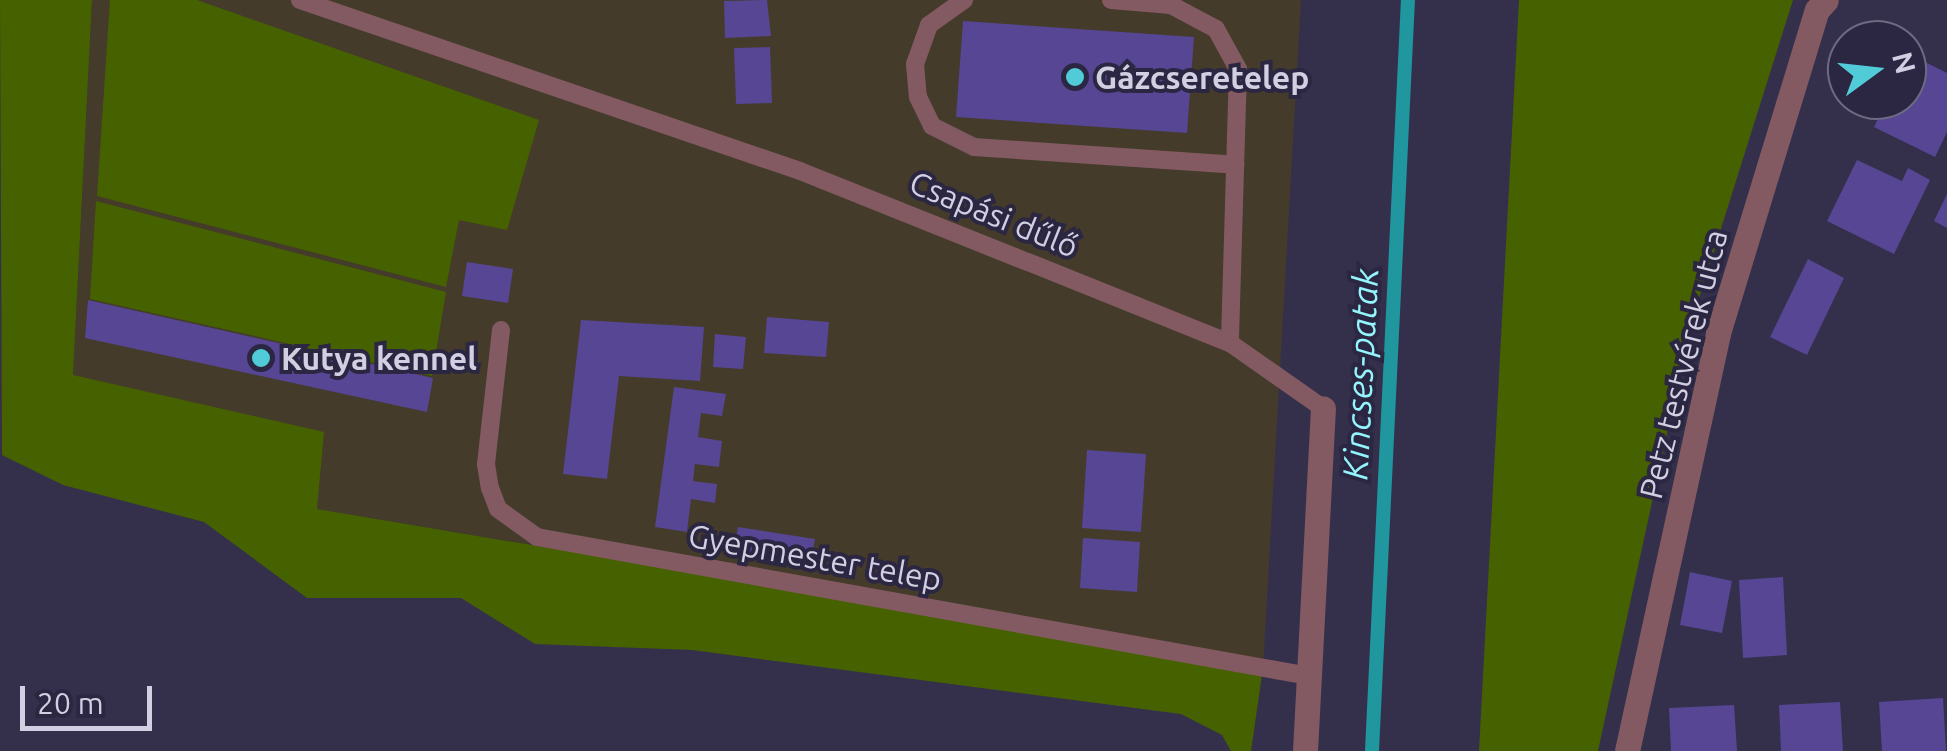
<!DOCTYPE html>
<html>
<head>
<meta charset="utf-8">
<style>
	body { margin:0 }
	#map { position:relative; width:1947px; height:751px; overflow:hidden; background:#34304c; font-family:Ubuntu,sans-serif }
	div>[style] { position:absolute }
	.commercial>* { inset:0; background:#443b2a }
	.green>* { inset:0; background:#466100 }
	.stream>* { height:14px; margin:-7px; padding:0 7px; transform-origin:7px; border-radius:7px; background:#20979f }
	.building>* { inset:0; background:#564694 }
	.service>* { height:18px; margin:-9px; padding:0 9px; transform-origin:9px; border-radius:9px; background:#835a62 }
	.minor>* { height:25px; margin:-12.5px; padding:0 12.5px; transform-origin:12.5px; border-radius:12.5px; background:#835a62 }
	.dots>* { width:28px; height:28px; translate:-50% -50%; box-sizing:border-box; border:5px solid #2b2641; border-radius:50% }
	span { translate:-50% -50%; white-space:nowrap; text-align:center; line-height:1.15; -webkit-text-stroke:8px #2b2641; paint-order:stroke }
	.poi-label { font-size:32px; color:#d1cfe1; font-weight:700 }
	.left { translate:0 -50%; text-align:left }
	.street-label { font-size:32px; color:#d1cfe1 }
	.water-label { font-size:35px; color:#94f5fc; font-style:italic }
	.north { position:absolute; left:1827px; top:20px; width:100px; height:100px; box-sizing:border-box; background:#2b2641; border:2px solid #6d6a81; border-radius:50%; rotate:75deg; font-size:28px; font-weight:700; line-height:40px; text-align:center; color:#d1cfe1 }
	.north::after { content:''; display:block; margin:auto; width:35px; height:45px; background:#52cbd9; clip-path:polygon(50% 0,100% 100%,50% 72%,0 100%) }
	.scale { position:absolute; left:20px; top:686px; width:132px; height:45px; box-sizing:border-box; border:5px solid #d1cfe1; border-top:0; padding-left:12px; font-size:30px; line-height:35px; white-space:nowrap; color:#d1cfe1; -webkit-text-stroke:8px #2b2641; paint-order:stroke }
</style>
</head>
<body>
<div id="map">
	<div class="commercial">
		<div style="clip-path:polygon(92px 0,1301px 0,1263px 668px,316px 509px,73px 375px)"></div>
	</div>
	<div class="green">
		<div style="clip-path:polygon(0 0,92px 0,73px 375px,324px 432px,317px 509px,1263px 668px,1251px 751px,1231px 751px,1222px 735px,1181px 714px,692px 650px,535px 644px,461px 598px,307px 598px,204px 522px,63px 485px,2px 455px)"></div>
		<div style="clip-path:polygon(110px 0,197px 0,539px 120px,507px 230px,459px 220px,446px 287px,97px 196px)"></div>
		<div style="clip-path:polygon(1519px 0,1793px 0,1690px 327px,1598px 751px,1479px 751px)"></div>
		<div style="clip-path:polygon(96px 201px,446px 292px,432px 376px,90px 299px)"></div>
	</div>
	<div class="stream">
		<div style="left:1372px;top:751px;width:752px;rotate:-87.26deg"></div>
	</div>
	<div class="building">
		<div style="clip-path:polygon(767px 0,771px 36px,725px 38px,724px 1px)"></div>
		<div style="clip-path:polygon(963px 21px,1194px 37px,1187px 133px,956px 117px)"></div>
		<div style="clip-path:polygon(770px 47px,772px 103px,736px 104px,734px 48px)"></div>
		<div style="clip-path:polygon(1909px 54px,1947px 73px,1947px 132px,1935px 157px,1874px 127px,1887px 100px,1907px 100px)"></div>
		<div style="clip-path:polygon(1857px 160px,1902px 181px,1908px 168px,1930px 180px,1894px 254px,1827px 221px)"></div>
		<div style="clip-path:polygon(1947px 194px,1947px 228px,1934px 221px)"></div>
		<div style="clip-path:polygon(1808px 259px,1844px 278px,1807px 355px,1770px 337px)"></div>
		<div style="clip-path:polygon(467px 262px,513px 269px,508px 303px,462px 296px)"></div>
		<div style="clip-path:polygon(88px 300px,433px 378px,427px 412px,85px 338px)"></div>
		<div style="clip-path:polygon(767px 317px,829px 322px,826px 357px,764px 353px)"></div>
		<div style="clip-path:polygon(581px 320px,704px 327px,700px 381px,619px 376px,607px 479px,563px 474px)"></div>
		<div style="clip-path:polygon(715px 334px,746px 337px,743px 369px,713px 367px)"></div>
		<div style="clip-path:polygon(674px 387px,726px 394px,722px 416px,701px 413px,698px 437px,722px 441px,719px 467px,695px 464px,693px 481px,717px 484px,715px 503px,691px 499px,687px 532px,655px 527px)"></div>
		<div style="clip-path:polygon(1087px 450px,1146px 454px,1141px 532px,1082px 528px)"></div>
		<div style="clip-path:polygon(738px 527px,815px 539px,810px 568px,733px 555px)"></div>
		<div style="clip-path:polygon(1083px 538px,1140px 542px,1137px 592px,1080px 588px)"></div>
		<div style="clip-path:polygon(1690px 572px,1732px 581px,1722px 633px,1680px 625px)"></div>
		<div style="clip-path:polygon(1783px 577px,1787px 655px,1743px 658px,1739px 580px)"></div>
		<div style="clip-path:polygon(1943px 698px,1946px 751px,1882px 751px,1879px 702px)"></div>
		<div style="clip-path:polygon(1840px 702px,1843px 751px,1781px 751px,1779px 705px)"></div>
		<div style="clip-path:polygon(1734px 705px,1737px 751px,1671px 751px,1669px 708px)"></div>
	</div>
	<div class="service">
		<div style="left:300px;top:0;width:528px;rotate:18.88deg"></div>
		<div style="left:800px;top:171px;width:245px;rotate:21.8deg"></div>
		<div style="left:1028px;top:262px;width:218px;rotate:21.9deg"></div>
		<div style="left:1230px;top:343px;width:113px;rotate:35deg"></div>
		<div style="left:964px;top:0;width:43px;rotate:144.5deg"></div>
		<div style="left:929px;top:25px;width:41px;rotate:109.7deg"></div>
		<div style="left:915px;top:64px;width:33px;rotate:85deg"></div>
		<div style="left:918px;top:97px;width:32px;rotate:64deg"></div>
		<div style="left:932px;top:126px;width:47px;rotate:26.6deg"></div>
		<div style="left:974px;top:147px;width:262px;rotate:3.9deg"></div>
		<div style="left:1111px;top:0;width:60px;rotate:4.8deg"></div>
		<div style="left:1171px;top:5px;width:51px;rotate:28.1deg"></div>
		<div style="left:1216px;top:29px;width:46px;rotate:61.2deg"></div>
		<div style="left:1238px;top:69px;width:274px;rotate:91.7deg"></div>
		<div style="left:501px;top:330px;width:135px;rotate:96.4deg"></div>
		<div style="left:486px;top:464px;width:24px;rotate:81deg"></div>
		<div style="left:490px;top:488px;width:22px;rotate:69deg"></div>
		<div style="left:498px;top:509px;width:48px;rotate:35.7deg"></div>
		<div style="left:537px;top:537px;width:784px;rotate:10.21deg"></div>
	</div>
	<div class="minor">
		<div style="left:1305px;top:751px;width:343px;rotate:-87deg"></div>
		<div style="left:1627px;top:751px;width:428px;rotate:-77.7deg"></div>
		<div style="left:1718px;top:333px;width:338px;rotate:-73deg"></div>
		<div style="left:1817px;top:10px;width:13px;rotate:-48deg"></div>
	</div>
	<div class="dots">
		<div style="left:1075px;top:77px;background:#52cbd9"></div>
		<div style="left:261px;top:358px;background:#52cbd9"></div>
	</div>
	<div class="poi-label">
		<span class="left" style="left:1095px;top:77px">Gázcseretelep</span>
		<span class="left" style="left:281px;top:358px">Kutya kennel</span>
	</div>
	<div class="street-label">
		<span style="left:994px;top:214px;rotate:22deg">Csapási dűlő</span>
		<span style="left:1683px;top:364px;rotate:-76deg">Petz testvérek utca</span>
		<span style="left:815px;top:557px;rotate:10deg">Gyepmester telep</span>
	</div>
	<div class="water-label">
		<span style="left:1360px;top:374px;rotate:-87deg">Kincses-patak</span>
	</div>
	<div class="north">N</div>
	<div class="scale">20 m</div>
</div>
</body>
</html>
